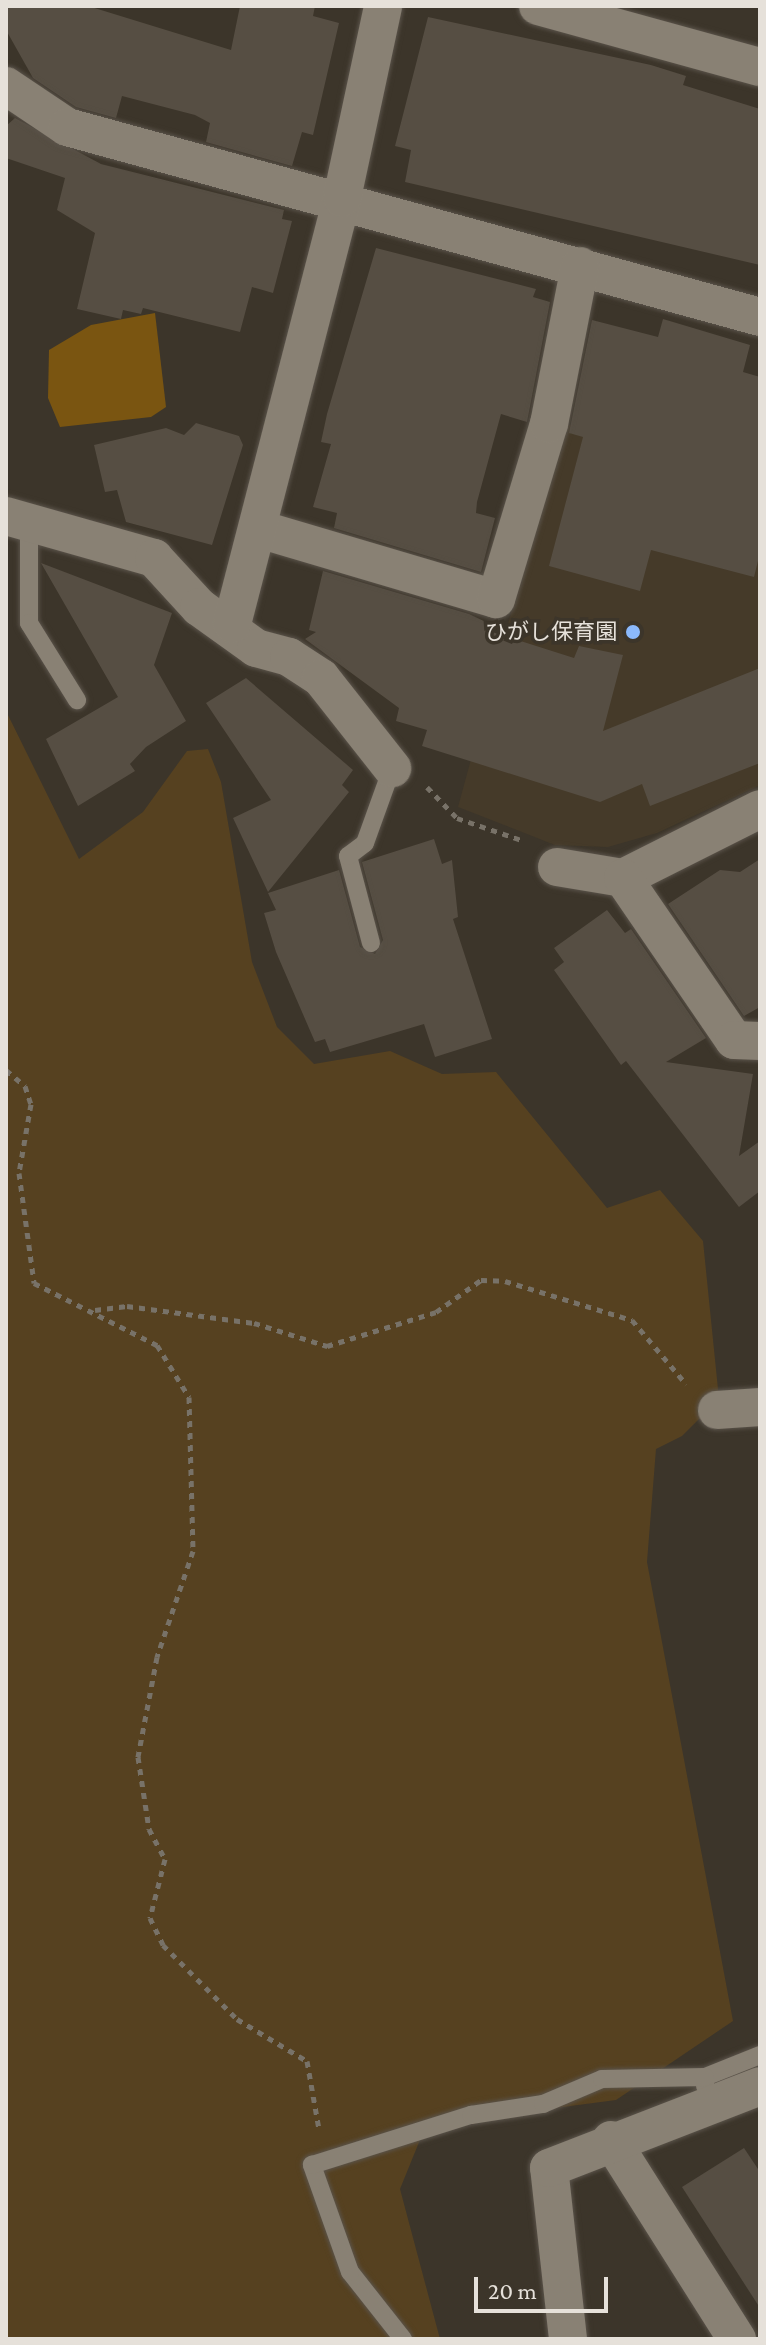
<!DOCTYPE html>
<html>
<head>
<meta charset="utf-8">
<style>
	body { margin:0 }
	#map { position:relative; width:766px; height:2345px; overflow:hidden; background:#3c352a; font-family:"Crimson Pro","Noto Sans JP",serif }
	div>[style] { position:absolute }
	.built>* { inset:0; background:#453a29 }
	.green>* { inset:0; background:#564120 }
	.water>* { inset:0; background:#7a5511 }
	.building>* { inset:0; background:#564e43 }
	.path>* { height:5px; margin-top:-2.5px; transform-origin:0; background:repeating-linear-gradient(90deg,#787268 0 6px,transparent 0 12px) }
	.roads { filter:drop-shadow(0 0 2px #5a534a) drop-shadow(0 0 2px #5a534a) }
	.service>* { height:18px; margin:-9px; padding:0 9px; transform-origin:9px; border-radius:9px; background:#898174 }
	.minor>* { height:38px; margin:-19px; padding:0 19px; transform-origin:19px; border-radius:19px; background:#898174 }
	.dots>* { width:22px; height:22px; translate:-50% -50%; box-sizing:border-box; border:4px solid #3c352a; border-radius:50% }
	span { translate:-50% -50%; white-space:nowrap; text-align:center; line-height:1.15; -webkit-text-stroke:7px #3c352a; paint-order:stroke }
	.poi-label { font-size:22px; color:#e6e1da }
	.right { translate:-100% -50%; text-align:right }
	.frame { position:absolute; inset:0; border:8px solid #e6e1da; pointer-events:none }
	.scale { position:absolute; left:474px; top:2277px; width:134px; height:36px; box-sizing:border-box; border:4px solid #e6e1da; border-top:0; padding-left:10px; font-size:24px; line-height:28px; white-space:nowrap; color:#e6e1da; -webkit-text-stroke:6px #3c352a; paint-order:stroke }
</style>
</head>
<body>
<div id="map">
	<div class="built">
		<div style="clip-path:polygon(563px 423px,760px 480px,760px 785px,657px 833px,608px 847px,555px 845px,458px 807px)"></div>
	</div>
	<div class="green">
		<div style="clip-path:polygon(6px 711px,79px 859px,143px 812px,187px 751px,208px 749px,221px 782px,252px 962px,277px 1027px,314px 1064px,390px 1051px,442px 1074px,496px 1072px,607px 1208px,660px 1190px,703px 1241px,719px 1399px,682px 1436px,656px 1449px,647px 1562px,733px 2021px,616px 2100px,426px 2125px,400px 2189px,440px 2339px,6px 2339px)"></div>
	</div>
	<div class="water">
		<div style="clip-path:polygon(155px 313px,166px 407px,151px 417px,60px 427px,48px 398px,49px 350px,91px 325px)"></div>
	</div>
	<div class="building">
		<div style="clip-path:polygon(6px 6px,88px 6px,231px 50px,240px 6px,315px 6px,313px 16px,339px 23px,313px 135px,302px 132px,292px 166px,206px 142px,210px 123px,195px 115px,122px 96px,116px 118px,76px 107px,33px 78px,6px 30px)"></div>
		<div style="clip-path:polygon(428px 17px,651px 65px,686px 76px,683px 85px,760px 109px,760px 265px,405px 182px,411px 150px,395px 146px)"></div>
		<div style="clip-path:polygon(15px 118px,101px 164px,284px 210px,282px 219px,292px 221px,273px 293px,252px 287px,240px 332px,143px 308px,141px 314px,123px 310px,121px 319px,77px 309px,95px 233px,57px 210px,65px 178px,6px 158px,6px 126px)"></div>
		<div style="clip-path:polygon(376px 248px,536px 289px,533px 297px,550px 302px,527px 422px,501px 414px,477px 502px,476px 513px,495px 518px,481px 572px,334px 528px,337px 513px,313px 507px,331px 444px,321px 442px,327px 414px)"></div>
		<div style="clip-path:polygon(663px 319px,750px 345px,743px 372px,760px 377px,760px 553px,754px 577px,651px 550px,640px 591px,549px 566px,583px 437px,569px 433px,592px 320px,658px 337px)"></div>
		<div style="clip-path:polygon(196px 423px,239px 436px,243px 445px,212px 545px,126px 522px,117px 490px,105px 492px,94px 445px,166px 428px,184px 435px)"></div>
		<div style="clip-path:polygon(41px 563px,172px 613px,154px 665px,186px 721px,146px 747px,130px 764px,135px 771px,78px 806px,46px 739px,118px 697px)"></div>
		<div style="clip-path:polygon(323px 571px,469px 614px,488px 623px,486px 630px,574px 658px,579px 646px,623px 655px,603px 731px,760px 668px,760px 763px,650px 806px,642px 784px,600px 802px,422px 746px,427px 730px,396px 721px,399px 708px,305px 639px,316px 632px,309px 630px)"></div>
		<div style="clip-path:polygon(246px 678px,353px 770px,342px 785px,349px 792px,268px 892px,233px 818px,271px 800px,206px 703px)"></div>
		<div style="clip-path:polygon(434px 839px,442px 864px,452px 860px,458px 917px,453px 919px,492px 1039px,435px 1057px,424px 1024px,330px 1052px,325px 1039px,315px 1042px,276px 952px,264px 913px,276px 910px,268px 893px,339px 870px,360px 947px,375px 954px,383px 940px,362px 862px)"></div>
		<div style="clip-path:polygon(760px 859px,760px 1007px,744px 1016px,668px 904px,720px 870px,740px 872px)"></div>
		<div style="clip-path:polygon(607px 910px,625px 933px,631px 929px,706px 1038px,666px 1062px,753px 1074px,739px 1156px,760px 1141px,760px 1191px,739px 1207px,626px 1061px,621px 1065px,554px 970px,564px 962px,554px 948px)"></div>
		<div style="clip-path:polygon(744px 2148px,760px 2172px,760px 2308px,682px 2187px)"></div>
	</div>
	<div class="path">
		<div style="left:427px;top:787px;width:43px;rotate:45.9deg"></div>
		<div style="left:457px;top:818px;width:71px;rotate:18.9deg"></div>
		<div style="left:6px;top:1070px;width:25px;rotate:40deg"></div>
		<div style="left:25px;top:1086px;width:19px;rotate:72deg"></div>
		<div style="left:31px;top:1104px;width:70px;rotate:99.9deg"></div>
		<div style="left:19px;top:1173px;width:111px;rotate:82.2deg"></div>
		<div style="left:34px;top:1283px;width:138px;rotate:26.8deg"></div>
		<div style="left:157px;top:1345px;width:61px;rotate:58.4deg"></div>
		<div style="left:189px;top:1397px;width:154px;rotate:88.5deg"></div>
		<div style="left:193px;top:1551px;width:112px;rotate:108.8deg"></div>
		<div style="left:157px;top:1657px;width:102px;rotate:100.8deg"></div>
		<div style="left:138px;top:1757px;width:73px;rotate:81.3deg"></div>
		<div style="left:149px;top:1829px;width:34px;rotate:62deg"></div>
		<div style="left:165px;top:1859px;width:61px;rotate:104.3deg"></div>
		<div style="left:150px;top:1918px;width:30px;rotate:64deg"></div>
		<div style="left:163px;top:1945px;width:105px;rotate:45deg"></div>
		<div style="left:237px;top:2019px;width:82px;rotate:31deg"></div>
		<div style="left:307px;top:2061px;width:69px;rotate:80deg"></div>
		<div style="left:95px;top:1310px;width:32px;rotate:-7deg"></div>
		<div style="left:127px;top:1306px;width:128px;rotate:7.6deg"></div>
		<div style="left:254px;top:1323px;width:77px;rotate:17.5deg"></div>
		<div style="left:327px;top:1346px;width:114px;rotate:-17.3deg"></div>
		<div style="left:436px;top:1312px;width:55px;rotate:-35.4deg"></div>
		<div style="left:481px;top:1280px;width:24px;rotate:2deg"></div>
		<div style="left:505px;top:1281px;width:133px;rotate:17.1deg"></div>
		<div style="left:632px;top:1320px;width:84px;rotate:49.8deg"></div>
	</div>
	<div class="roads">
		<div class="service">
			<div style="left:29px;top:520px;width:103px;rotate:90deg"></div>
			<div style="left:29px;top:623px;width:91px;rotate:58.1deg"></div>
			<div style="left:371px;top:943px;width:90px;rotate:-104.8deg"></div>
			<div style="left:348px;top:856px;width:21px;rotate:-37deg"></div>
			<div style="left:365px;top:843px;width:80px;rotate:-70.2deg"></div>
			<div style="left:705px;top:2086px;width:9px;rotate:-90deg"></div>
			<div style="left:705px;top:2077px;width:59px;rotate:-21.8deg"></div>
			<div style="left:403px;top:2339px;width:85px;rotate:-128.3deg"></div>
			<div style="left:350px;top:2272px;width:114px;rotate:-109.6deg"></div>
			<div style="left:312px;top:2165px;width:167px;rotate:-17.5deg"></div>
			<div style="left:471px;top:2115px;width:73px;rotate:-8.7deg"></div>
			<div style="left:543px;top:2104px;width:64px;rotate:-23deg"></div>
			<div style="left:602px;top:2079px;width:103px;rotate:-1.1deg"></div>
		</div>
		<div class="minor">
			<div style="left:538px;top:6px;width:230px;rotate:15.4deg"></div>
			<div style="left:6px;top:86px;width:73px;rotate:33.9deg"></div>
			<div style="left:67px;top:127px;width:719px;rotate:15.33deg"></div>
			<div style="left:6px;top:516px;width:154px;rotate:15.8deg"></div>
			<div style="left:154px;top:558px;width:67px;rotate:47.4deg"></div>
			<div style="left:199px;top:607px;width:70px;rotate:35.7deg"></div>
			<div style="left:256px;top:648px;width:34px;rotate:15deg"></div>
			<div style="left:289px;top:657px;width:38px;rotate:33deg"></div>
			<div style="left:321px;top:678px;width:115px;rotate:51.7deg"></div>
			<div style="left:259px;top:529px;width:247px;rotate:16.5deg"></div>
			<div style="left:496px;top:599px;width:183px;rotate:-73.2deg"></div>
			<div style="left:549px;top:424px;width:161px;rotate:-78.9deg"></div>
			<div style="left:232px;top:624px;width:440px;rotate:-75.5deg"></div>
			<div style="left:342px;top:198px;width:196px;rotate:-77.9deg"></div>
			<div style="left:557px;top:867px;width:67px;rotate:9.5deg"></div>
			<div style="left:623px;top:878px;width:153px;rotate:-26.7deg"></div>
			<div style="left:623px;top:878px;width:196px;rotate:55.6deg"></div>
			<div style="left:734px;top:1040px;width:26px;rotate:2deg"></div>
			<div style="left:717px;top:1410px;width:43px;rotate:-4deg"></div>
			<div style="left:611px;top:2140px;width:236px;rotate:57.7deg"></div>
			<div style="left:568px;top:2339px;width:172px;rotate:-96.3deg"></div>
			<div style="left:549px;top:2168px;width:226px;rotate:-21.2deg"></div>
		</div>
	</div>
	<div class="dots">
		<div style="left:633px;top:632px;background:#8bb9fc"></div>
	</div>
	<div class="poi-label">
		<span class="right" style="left:617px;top:632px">ひがし保育園</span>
	</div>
	<div class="frame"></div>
	<div class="scale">20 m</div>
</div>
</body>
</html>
